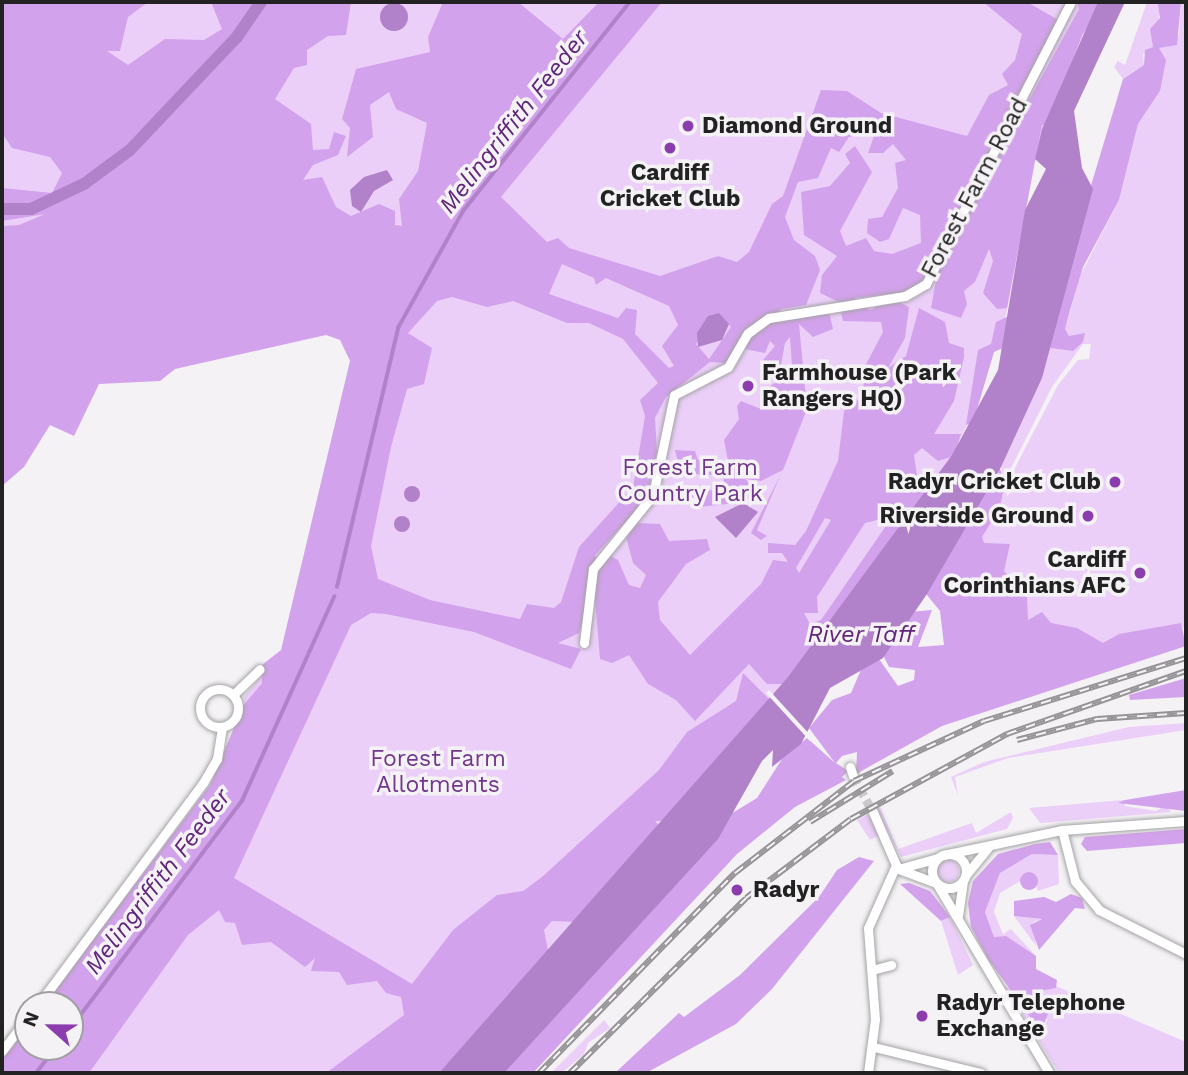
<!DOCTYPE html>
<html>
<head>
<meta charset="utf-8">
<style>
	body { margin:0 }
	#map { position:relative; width:1188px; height:1075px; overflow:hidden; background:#f4f2f5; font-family:"Work Sans",sans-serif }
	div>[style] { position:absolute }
	.green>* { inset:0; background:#ebcff9 }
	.round { border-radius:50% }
	.forest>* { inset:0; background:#d3a2ec }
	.water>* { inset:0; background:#b181c9 }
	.pier>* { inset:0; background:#f4f2f5 }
	.stream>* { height:3.5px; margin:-1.75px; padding:0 1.75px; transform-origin:1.75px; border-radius:1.75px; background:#b181c9 }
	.canal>* { height:12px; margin:-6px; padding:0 6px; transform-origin:6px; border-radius:6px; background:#b181c9 }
	.street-tunnel>* { height:9px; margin-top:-4.5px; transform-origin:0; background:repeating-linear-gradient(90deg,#cac8cb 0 9px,transparent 0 13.5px) }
	.roads { filter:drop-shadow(0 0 2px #a5a3a6) drop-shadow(0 0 2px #a5a3a6) }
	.street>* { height:9px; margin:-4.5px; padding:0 4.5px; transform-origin:4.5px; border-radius:4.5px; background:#fff }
	.street>.ring { margin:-4.5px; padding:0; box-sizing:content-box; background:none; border:9px solid #fff; border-radius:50% }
	.rail>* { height:6px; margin-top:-3px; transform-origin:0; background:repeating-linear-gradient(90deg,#f4f2f5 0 10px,#959395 0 20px); box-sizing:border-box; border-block:2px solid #959395 }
	.dots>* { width:19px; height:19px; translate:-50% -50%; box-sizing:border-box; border:4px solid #f4f2f5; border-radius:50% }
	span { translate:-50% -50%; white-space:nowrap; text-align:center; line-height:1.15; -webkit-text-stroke:7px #f4f2f5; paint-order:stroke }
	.poi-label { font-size:23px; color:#232223; font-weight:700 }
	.left { translate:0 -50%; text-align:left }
	.right { translate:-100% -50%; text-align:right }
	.street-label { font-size:23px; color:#232223 }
	.park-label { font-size:23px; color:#72368c }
	.water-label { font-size:24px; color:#61257b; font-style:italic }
	.frame { position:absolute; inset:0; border:4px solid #232223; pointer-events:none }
	.north { position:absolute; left:14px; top:991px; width:70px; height:70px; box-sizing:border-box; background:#f4f2f5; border:2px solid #a09fa1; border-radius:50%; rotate:291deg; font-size:19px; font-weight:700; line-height:28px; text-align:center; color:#232223 }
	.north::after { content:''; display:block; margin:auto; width:24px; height:32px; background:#8b3dad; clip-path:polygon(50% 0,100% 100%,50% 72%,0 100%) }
</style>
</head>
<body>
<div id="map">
	<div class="green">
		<div style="clip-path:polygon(2px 2px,1067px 2px,1022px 108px,1076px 2px,1098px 2px,1035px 159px,1006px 315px,974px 411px,952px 455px,788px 677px,439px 1073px,2px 1073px,2px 1057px,28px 1024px,28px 1047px,70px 1047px,70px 1005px,44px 1005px,210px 785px,242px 717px,245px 695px,283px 651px,359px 323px,75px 385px,2px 470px)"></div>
		<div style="clip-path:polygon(1147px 2px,1162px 2px,1153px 47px,1143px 54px,1144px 65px,1123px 79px,1114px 67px,1118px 61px,1125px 65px)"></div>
		<div style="clip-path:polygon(1181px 2px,1186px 2px,1186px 627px,1104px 651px,1023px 628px,979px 537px,1058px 385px,1078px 360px,1089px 359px,1091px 344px,1083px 344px,1052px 387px,1005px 480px,1001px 467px,1050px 348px,1073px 351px,1065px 329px,1080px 276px,1119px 200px,1138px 124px,1160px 91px,1159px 48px,1179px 35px)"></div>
		<div style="clip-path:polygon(1186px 723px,1186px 730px,1008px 758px,955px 777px,958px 795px,951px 777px,984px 762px,1129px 727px)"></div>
		<div style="clip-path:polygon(1124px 800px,1125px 806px,1156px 811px,1166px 805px,1171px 812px,1040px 823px,1029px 808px)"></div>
		<div style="clip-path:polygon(880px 807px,898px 849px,972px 823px,976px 833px,1011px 812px,1013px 818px,1007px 829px,901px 857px,876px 809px)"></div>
		<div style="clip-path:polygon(868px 814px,879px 835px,870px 840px,857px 820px)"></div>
		<div style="clip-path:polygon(1032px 854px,1058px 855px,1059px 884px,1038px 891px,1032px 874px,1000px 893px,994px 912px,1003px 934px,1011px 929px,1036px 956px,994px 937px,985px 912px,1000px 873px)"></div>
		<div class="round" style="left:937px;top:860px;width:22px;height:22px"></div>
		<div style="clip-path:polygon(1014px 916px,1042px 919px,1033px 922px,1036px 946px)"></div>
		<div style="clip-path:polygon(950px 917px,973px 965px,958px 975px,941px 921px)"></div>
		<div style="clip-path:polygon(1004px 985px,1016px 991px,1041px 1032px,1047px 1020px,1034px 992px,1056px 986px,1186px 1042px,1186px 1073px,1059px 1073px)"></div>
		<div style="clip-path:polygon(604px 1020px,610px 1028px,588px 1043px,584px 1054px,562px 1073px,551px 1073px)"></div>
	</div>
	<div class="forest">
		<div style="clip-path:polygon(evenodd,2px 2px,148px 2px,128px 17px,120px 51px,107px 51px,128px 65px,165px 39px,204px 40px,222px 29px,211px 2px,351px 2px,346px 35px,328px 36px,307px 50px,307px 65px,294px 68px,275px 99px,311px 124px,313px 150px,329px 149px,334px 132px,346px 136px,338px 155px,313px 165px,303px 180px,322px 177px,336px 207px,351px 216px,379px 204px,395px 211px,395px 225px,402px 226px,399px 199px,418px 171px,427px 123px,396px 109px,389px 92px,370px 105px,373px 137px,347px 157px,350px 128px,342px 119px,356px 69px,430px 52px,428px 37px,443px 2px,518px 2px,563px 39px,599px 2px,662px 2px,501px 197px,547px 242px,558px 238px,569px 248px,660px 276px,718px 256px,737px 262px,749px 252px,772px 204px,783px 196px,821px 90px,847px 91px,881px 113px,967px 136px,989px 95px,1008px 85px,1002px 74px,1015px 60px,1022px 34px,983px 2px,1027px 2px,1060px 21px,1062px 31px,1026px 92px,1028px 102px,1079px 9px,1077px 2px,1104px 2px,1082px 35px,1049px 125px,1042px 125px,1007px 308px,997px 309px,983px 293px,993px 261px,989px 249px,975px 282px,964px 291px,967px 304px,961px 318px,931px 308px,938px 270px,909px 292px,854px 298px,870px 310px,892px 299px,909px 307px,905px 338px,888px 368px,906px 356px,919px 308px,945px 322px,949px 343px,964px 348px,964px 357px,954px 401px,934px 434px,961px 434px,954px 456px,938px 461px,922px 448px,914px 455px,917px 476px,934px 475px,914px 520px,897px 515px,865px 523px,817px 597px,818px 613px,804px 613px,810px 624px,821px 620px,890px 520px,898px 522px,898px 540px,785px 684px,767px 684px,749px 664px,695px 721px,676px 700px,648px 684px,629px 655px,612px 663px,600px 659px,594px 587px,579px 633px,558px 643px,581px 649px,571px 669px,474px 632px,386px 614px,371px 613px,351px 625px,234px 878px,412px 984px,453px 930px,497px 895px,523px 891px,542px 877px,659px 770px,687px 732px,736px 701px,743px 673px,770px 700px,667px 821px,655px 821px,662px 830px,578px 922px,552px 921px,544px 930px,549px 955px,449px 1073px,326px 1073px,404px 1015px,401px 997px,386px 993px,377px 981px,347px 985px,339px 972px,311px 971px,315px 958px,305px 967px,271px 942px,242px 945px,235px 923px,225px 922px,219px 910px,188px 935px,89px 1073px,2px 1073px,2px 1057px,28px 1024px,28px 1047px,70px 1047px,70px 1005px,44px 1005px,210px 785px,243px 706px,262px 683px,262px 665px,281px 650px,350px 361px,340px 340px,326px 335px,175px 369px,160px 381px,99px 384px,74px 436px,50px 425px,24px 467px,2px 486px,2px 226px,19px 225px,45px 214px,2px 221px,2px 188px,52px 193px,62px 173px,50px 157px,12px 148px,2px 133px,2px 2px,861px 134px,874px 136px,868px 153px,883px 153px,893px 144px,906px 160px,895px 163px,898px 188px,882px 217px,868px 219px,867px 233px,880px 242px,889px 239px,903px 208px,920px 215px,921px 243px,892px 254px,874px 251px,866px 238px,846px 246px,840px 231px,872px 172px,855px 146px,845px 154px,850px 163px,830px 186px,801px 192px,804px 235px,837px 256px,822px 275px,820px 293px,839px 302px,843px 321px,881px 322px,883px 332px,863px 370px,864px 395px,844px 411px,838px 461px,806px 531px,795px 545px,768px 543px,768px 553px,782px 553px,788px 562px,773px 560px,761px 584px,690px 655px,660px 620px,658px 602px,686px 564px,710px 550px,707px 539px,669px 541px,660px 524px,638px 523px,626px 537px,633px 563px,646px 575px,640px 588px,629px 585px,618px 560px,605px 553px,597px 562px,595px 555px,646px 500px,657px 452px,655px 418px,666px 397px,710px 362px,726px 363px,744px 349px,765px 353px,770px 341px,775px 346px,763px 360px,780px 367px,781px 380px,768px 387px,761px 409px,741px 401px,737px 406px,739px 419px,724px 440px,728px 461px,698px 460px,695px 451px,675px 450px,681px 474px,723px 475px,725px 489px,692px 492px,686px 486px,679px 497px,699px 507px,736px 503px,762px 494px,745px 479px,761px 481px,783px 470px,807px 409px,799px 324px,813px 337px,833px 329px,829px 312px,773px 319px,781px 309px,806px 305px,820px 270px,815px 256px,794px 240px,785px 217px,798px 182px,818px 178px,831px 148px,839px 152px,849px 137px,861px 134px,2px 2px,562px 264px,594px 278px,596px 285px,606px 278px,669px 306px,678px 325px,662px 346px,674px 366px,669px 368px,635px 334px,637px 310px,626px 308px,618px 318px,549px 294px,562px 264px,2px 2px,452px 297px,487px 307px,513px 301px,567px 323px,589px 323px,623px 339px,658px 383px,640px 400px,645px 416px,633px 487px,579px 547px,561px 602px,554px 608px,527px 604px,520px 619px,430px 600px,378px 579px,371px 546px,391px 447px,407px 389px,424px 384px,432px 348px,408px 333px,437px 301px,452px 297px,2px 2px,719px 313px,731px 327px,709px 359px,696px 344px,719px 313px,2px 2px,790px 337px,792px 366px,781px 365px,785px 343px,790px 337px,2px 2px,825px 518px,831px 520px,799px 573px,796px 568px,825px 518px)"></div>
		<div style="clip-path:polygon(1181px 2px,1177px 45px,1159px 48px,1166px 60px,1160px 91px,1138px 124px,1119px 200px,1083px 267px,1070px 310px,1065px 329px,1069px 336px,1085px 333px,1083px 342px,1073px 351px,1050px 348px,1056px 302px,1123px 79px,1144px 65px,1145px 50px,1153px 47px,1150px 29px,1160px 18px,1158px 4px)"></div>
		<div style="clip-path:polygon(1011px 315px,1005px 347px,994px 352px,973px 423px,966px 425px,978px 350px,991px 344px,996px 322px)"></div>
		<div style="clip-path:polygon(999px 467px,1005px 480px,1000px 508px,982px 537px,984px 543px,1010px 544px,1004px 571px,1027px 597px,1028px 620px,1042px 612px,1051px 623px,1077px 628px,1103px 643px,1119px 634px,1181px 623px,1186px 646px,942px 726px,856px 774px,857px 752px,842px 756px,836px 763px,848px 771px,842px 777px,846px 780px,795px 807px,737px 854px,533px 1073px,495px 1073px,729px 815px,757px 798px,782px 759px,807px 738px,835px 763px,809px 728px,832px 700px,851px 693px,863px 665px,879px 659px,898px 686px,914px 680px,915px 670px,889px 667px,878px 645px,909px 612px,932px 610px,918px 647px,944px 645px,940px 611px,922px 589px)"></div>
		<div style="clip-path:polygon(781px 474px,757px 530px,767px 536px,761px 540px,751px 533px)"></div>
		<div style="clip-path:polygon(1186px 678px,1186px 697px,1130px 700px,1129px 695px)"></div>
		<div style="clip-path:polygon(1186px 790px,1186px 811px,1118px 803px,1125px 800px)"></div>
		<div style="clip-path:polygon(1186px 829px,1186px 843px,1087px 851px,1081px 844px,1085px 837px)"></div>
		<div style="clip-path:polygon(1035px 844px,1050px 842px,1058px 855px,1032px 854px,1000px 873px,985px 912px,994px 937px,1006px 936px,1036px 956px,1036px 969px,1057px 980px,1056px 988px,1034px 992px,1037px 1006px,1049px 1011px,1041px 1032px,988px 959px,971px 927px,968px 903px,973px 881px,998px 854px)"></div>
		<div style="clip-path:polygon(859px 857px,874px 861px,772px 989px,736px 1024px,646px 1073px,615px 1073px,679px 1013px,684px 1017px,740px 975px,819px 897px,837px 870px)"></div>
		<div class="round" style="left:1020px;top:872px;width:18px;height:18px"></div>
		<div style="clip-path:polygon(909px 883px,930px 891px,950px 917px,941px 921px,900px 884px)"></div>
		<div style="clip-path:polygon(1071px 894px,1082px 898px,1085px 909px,1075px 908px,1039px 950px,1030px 925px,1042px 919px,1014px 916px,1014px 901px,1044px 897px,1056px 902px)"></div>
	</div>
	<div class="water">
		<div style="clip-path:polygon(1098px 2px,1125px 2px,1074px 111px,1082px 168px,1093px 189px,1042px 378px,1001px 467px,927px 594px,883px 658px,830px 688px,801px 744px,772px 767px,773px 750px,762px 761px,718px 839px,504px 1073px,439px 1073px,788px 677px,952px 455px,998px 370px,1025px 210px,1046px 169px,1035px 159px,1042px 129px)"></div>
		<div class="round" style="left:380px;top:3px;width:28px;height:28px"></div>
		<div style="clip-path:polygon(387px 170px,393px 180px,374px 191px,361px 212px,352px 206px,350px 190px,364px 177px)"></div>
		<div style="clip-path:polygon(719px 313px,729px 324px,722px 340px,698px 347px,697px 333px,708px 316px)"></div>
		<div class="round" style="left:404px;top:486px;width:16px;height:16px"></div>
		<div style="clip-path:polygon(743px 503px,758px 512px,736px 538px,715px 517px)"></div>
		<div class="round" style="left:394px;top:516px;width:16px;height:16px"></div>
	</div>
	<div class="pier">
		<div style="clip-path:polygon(769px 690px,812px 737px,810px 741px,766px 693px)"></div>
	</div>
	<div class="stream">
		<div style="left:337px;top:587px;width:266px;rotate:-76.7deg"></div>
		<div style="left:398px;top:328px;width:134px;rotate:-60.9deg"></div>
		<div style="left:463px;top:211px;width:268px;rotate:-51.4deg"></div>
		<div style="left:70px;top:1029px;width:286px;rotate:-53deg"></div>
		<div style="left:242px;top:801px;width:224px;rotate:-65.7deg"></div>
		<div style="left:36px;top:1073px;width:33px;rotate:-52deg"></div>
	</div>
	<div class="canal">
		<div style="left:2px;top:209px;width:29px"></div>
		<div style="left:31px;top:209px;width:59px;rotate:-25.3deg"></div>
		<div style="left:84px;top:184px;width:57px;rotate:-36.5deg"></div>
		<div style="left:130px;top:150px;width:156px;rotate:-46.6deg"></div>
		<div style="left:237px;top:37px;width:42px;rotate:-55.6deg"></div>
	</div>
	<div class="street-tunnel">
		<div style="left:853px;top:776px;width:41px;rotate:60.9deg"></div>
	</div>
	<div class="roads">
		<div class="street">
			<div style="left:584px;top:643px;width:75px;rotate:-83.1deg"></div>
			<div style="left:593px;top:569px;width:95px;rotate:-51deg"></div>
			<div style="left:653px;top:495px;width:102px;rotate:-78.1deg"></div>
			<div style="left:674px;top:395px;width:61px;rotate:-27.4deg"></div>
			<div style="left:728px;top:367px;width:39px;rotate:-60deg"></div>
			<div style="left:748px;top:333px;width:26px;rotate:-36deg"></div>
			<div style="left:769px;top:318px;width:138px;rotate:-9.2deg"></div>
			<div style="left:905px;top:296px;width:24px;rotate:-30deg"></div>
			<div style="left:926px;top:284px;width:317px;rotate:-62.8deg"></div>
			<div class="ring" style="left:200px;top:689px;width:29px;height:29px"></div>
			<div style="left:233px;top:695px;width:37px;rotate:-44deg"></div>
			<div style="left:850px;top:767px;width:9px;rotate:72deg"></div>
			<div style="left:1062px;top:830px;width:53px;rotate:75.7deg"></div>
			<div style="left:1075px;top:881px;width:38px;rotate:50deg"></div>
			<div style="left:1099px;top:910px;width:97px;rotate:26.8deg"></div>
			<div class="ring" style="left:932px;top:854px;width:25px;height:25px"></div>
			<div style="left:943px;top:855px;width:122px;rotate:-11.9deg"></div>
			<div style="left:1062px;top:830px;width:124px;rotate:-4.2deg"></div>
			<div style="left:896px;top:868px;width:43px;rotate:20.6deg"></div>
			<div style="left:898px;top:869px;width:41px;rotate:-15.4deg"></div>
			<div style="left:965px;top:876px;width:38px;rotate:-51deg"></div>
			<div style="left:937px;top:884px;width:220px;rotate:59.3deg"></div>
			<div style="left:958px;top:916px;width:36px;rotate:-82deg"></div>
			<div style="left:872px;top:970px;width:20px;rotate:-15deg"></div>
			<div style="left:38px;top:1005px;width:277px;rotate:-53.4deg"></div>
			<div style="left:203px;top:783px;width:28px;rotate:-60deg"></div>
			<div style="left:217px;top:759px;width:32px;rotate:-81deg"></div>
			<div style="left:874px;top:1047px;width:110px;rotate:13.7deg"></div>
			<div style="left:2px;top:1051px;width:43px;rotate:-52.6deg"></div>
			<div style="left:868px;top:1073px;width:54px;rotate:-82.6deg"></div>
			<div style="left:875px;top:1019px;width:91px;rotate:-94.4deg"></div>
			<div style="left:868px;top:928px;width:69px;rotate:-66deg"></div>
			<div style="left:896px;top:865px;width:58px;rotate:-113.5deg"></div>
		</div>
	</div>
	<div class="rail">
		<div style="left:1017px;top:740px;width:83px;rotate:-14.7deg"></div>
		<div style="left:1097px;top:719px;width:89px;rotate:-3.9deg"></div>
		<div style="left:810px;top:822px;width:97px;rotate:-31.6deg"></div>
		<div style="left:539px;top:1073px;width:280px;rotate:-45.6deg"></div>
		<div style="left:735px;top:873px;width:150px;rotate:-37.7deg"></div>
		<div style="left:854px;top:781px;width:143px;rotate:-24.8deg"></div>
		<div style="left:984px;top:721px;width:212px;rotate:-17.3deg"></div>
		<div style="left:570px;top:1073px;width:248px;rotate:-44.8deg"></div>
		<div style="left:746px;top:898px;width:131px;rotate:-37deg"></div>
		<div style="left:851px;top:819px;width:178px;rotate:-28.6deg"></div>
		<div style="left:1007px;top:734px;width:190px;rotate:-19.4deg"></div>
	</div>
	<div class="dots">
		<div style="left:688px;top:126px;background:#8b3dad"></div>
		<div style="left:670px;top:148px;background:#8b3dad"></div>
		<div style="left:748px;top:386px;background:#8b3dad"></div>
		<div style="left:1115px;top:482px;background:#8b3dad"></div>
		<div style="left:1088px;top:516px;background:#8b3dad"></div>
		<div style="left:1140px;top:573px;background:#8b3dad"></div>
		<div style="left:737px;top:890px;background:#8b3dad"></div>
		<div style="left:922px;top:1016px;background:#8b3dad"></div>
	</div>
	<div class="poi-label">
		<span class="left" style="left:702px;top:126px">Diamond Ground</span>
		<span style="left:670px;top:186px">Cardiff<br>Cricket Club</span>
		<span class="left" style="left:762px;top:386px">Farmhouse (Park<br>Rangers HQ)</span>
		<span class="right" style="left:1101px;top:482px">Radyr Cricket Club</span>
		<span class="right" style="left:1074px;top:516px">Riverside Ground</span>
		<span class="right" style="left:1126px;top:573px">Cardiff<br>Corinthians AFC</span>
		<span class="left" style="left:753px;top:890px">Radyr</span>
		<span class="left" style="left:936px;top:1016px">Radyr Telephone<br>Exchange</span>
	</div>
	<div class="street-label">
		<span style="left:975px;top:188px;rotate:-62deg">Forest Farm Road</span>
	</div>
	<div class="park-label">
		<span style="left:690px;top:481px">Forest Farm<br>Country Park</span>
		<span style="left:438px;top:772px">Forest Farm<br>Allotments</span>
	</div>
	<div class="water-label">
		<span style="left:514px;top:122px;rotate:-52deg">Melingriffith Feeder</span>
		<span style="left:861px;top:635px">River Taff</span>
		<span style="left:158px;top:882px;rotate:-53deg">Melingriffith Feeder</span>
	</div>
	<div class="frame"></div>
	<div class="north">N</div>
</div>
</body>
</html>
